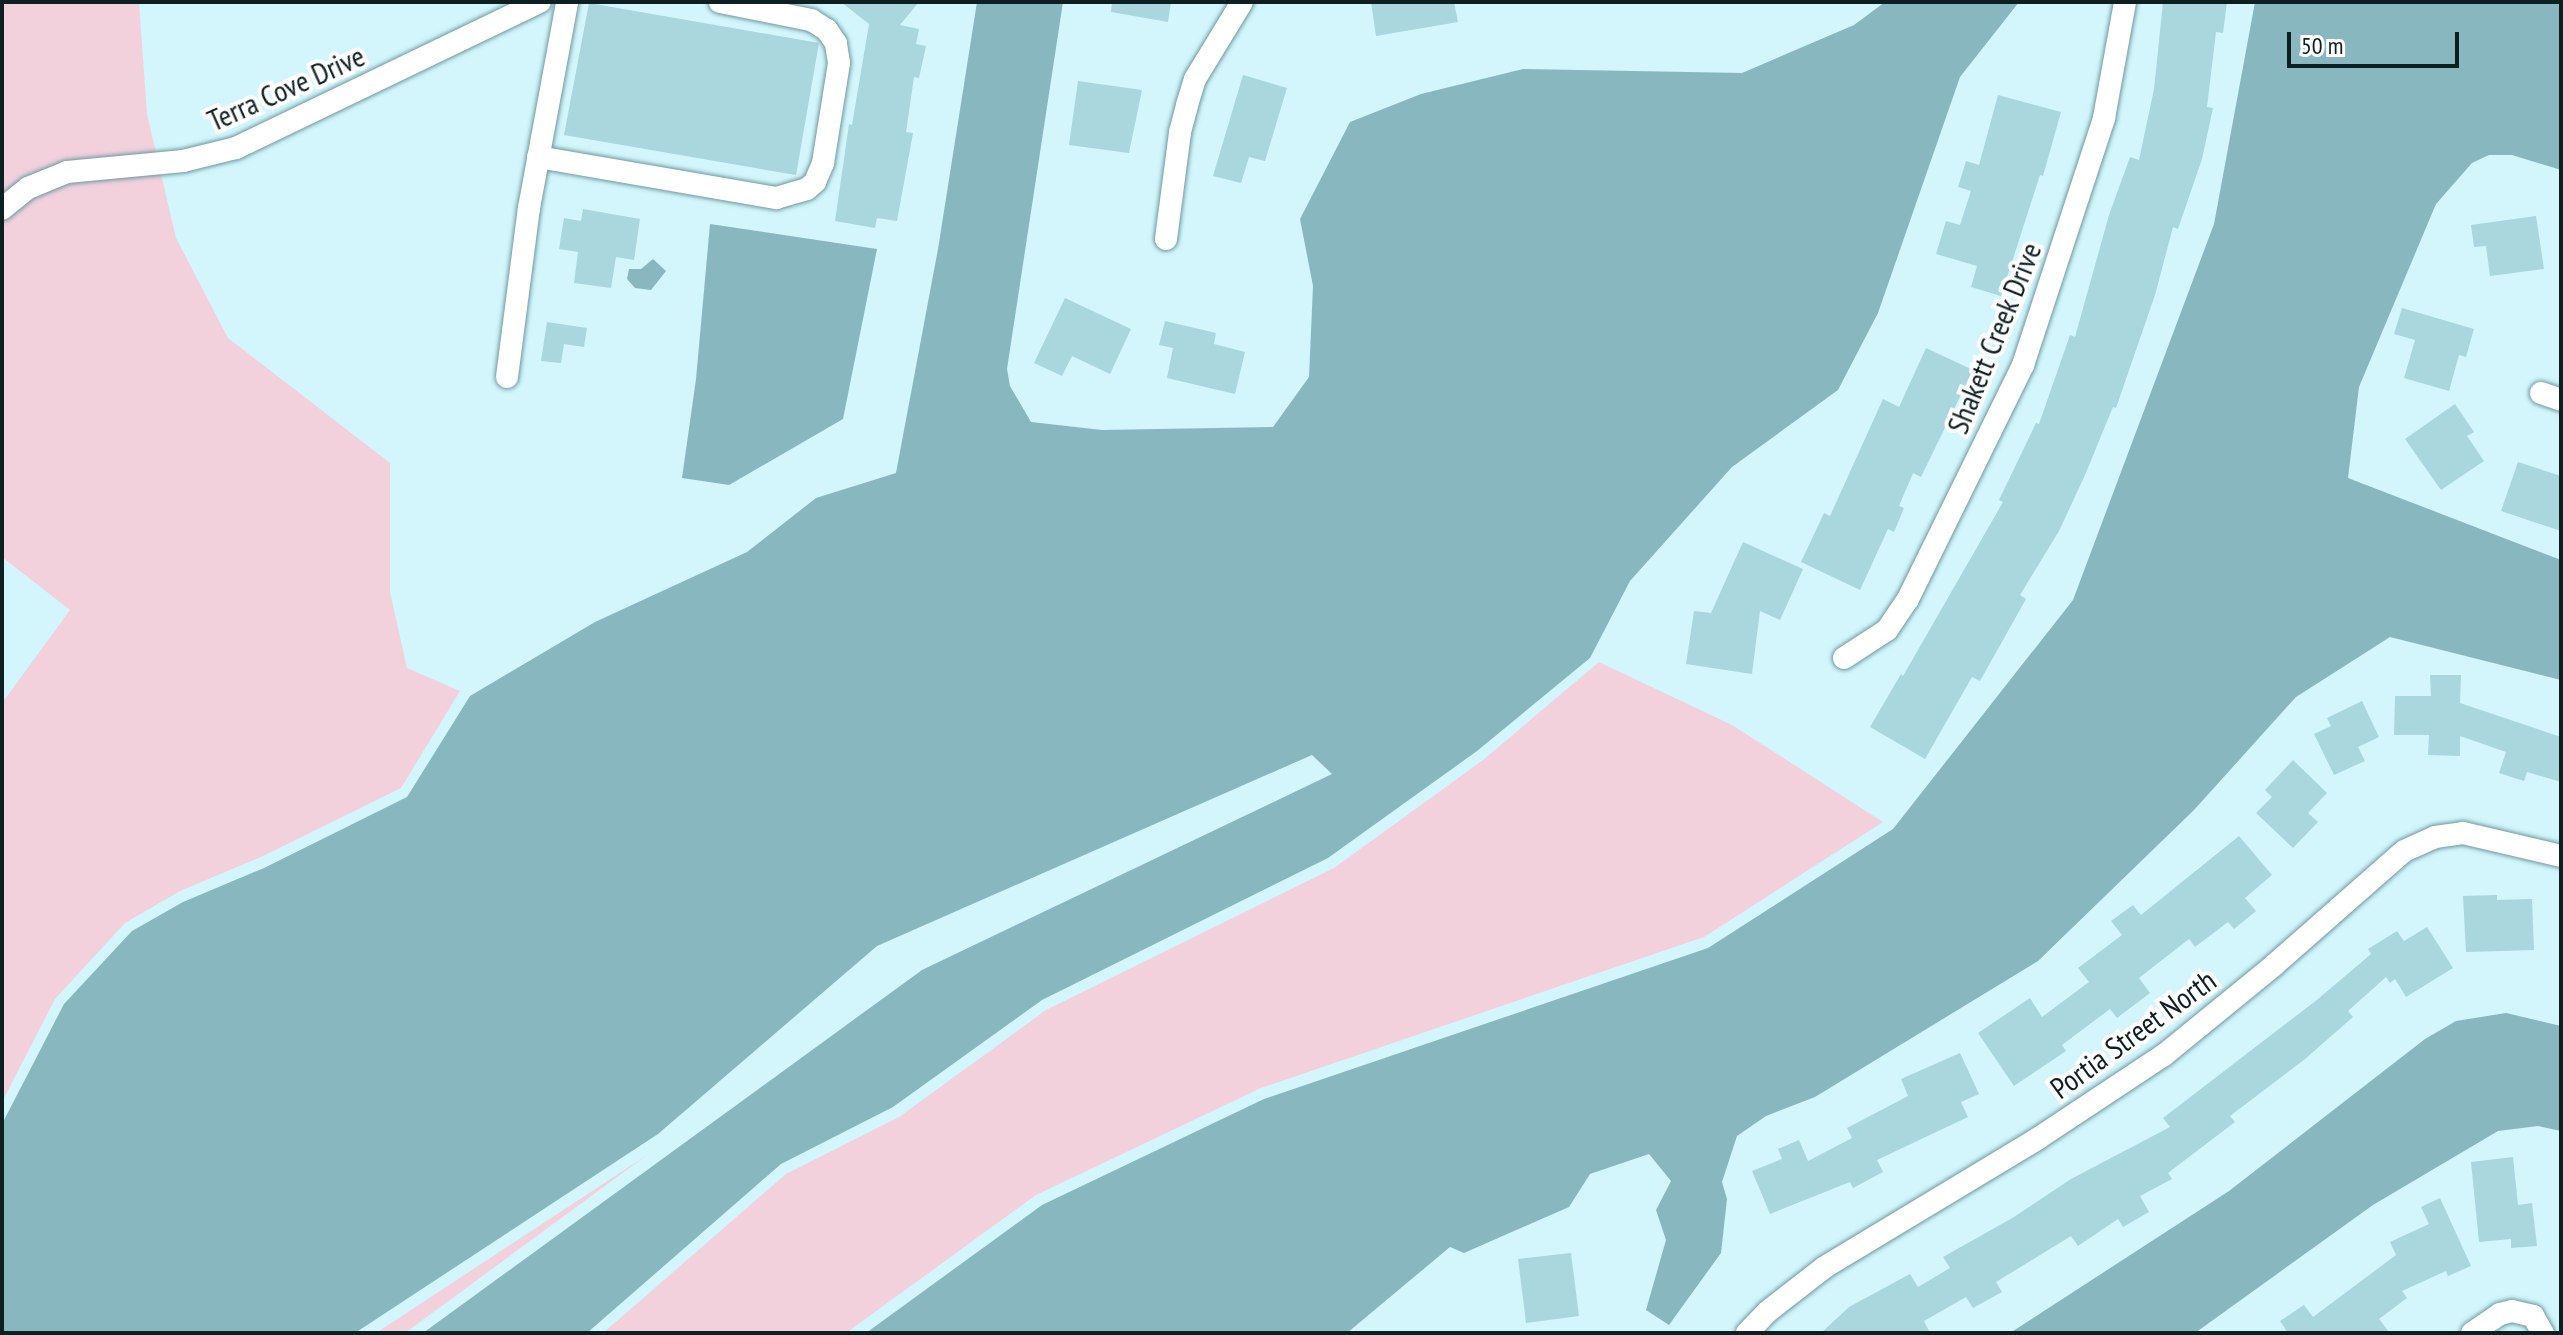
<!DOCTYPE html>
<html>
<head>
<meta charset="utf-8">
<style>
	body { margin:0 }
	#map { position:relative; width:2563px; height:1335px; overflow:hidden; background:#d2f6fc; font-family:"PT Sans Narrow",sans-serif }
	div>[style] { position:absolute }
	.green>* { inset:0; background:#f2d1dd }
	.water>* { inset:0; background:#88b7bf }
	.building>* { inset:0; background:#aad6dd }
	.roads { filter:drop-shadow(0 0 2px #6e999f) drop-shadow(0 0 2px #6e999f) }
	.minor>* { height:22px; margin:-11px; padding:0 11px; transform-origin:11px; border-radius:11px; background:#fff }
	span { translate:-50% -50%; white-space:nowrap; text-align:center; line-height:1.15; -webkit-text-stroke:8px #fff; paint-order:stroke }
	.street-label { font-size:30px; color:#0e1f22 }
	.frame { position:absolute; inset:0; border:4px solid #0e1f22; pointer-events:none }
	.scale { position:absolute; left:2287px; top:32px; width:172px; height:36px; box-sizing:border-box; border:4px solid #0e1f22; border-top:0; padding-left:10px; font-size:24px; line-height:28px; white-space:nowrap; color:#0e1f22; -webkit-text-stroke:6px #fff; paint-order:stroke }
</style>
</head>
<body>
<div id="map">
	<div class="green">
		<div style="clip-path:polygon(2px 2px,139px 2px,147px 114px,176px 238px,228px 338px,390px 463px,390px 592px,407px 668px,460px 691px,401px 788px,261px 857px,180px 891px,125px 923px,55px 999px,2px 1102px,2px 703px,70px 610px,2px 557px)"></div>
		<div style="clip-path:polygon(1599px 662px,1732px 725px,1883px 822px,1704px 937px,1261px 1088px,1036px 1195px,846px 1333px,603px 1333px,786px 1174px,899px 1117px,1046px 1010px,1334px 868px,1483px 760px)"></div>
		<div style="clip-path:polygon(647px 1155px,405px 1333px,376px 1333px)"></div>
	</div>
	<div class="water">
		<div style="clip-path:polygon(977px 2px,1063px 2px,1007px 369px,1010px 386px,1031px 422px,1102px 430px,1273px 427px,1309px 377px,1313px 286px,1300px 219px,1350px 122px,1421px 94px,1523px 69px,1742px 73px,1854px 25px,1885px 2px,2019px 2px,1960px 77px,1878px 313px,1838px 390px,1732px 467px,1630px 581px,1590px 658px,1477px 751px,1328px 858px,1042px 1000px,893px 1107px,781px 1164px,587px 1333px,423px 1333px,922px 970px,1332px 774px,1312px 755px,877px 946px,658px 1134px,355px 1333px,2px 1333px,2px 1124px,64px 1004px,132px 931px,183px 902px,264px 868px,407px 797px,470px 696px,595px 622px,747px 552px,816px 498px,896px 473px,938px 249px)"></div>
		<div style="clip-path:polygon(2255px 2px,2561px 2px,2561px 170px,2512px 155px,2489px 155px,2472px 163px,2436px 204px,2359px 387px,2348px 478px,2561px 560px,2561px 680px,2390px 637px,2296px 697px,2194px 810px,2038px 961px,1815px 1097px,1766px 1116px,1737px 1136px,1722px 1182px,1727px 1199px,1721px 1253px,1669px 1325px,1646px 1310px,1666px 1240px,1656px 1210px,1671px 1181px,1649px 1154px,1590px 1174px,1569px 1207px,1464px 1253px,1450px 1247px,1347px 1333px,866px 1333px,1042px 1205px,1264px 1099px,1708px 948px,1893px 829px,2073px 600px,2214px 224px)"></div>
		<div style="clip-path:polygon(710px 224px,877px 249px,843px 419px,729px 485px,682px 478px,696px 379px)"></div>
		<div style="clip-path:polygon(653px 259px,666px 271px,651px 290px,635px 288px,627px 279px,629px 269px,641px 269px)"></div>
		<div style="clip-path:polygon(2506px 1013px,2561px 1026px,2561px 1131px,2538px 1126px,2498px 1131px,2373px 1205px,2195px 1333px,2010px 1333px,2229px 1191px,2425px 1039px,2456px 1021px)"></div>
	</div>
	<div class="building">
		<div style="clip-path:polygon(841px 2px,919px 2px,900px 25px,919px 29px,916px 44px,926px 46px,919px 78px,914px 77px,906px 132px,913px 133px,897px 221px,877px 218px,875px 228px,835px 221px,849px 124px,852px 125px,869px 24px)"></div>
		<div style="clip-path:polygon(1112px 2px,1171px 2px,1168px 22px,1111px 12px)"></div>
		<div style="clip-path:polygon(1371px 2px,1454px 2px,1458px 22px,1376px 36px)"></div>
		<div style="clip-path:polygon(2163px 2px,2227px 2px,2223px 33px,2216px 32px,2207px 107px,2213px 108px,2202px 159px,2178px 229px,2173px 227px,2155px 295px,2116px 408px,2113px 407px,2085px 475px,2059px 531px,2020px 595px,2026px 599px,1980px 681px,1972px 677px,1925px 759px,1870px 727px,1901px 674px,1903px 676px,2003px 502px,1999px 500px,2036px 423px,2039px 424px,2070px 335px,2075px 337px,2109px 215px,2130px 157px,2139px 160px,2154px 89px)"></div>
		<div style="clip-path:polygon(589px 3px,819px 43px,796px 175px,564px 135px)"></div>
		<div style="clip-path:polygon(1243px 75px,1287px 88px,1265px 161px,1249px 157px,1241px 183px,1213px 176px)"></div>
		<div style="clip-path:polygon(1078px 81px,1142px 90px,1129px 153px,1069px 145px)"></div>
		<div style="clip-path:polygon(1998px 95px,2061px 112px,2043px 176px,2040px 175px,2001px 296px,1971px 287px,1977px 266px,1936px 254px,1946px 221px,1960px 225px,1971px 191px,1958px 187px,1966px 161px,1979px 165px)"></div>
		<div style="clip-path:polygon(583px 209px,640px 219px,634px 260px,616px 257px,611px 288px,574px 283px,578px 252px,559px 249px,564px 218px,581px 221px)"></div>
		<div style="clip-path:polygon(2536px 216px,2544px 269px,2490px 276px,2486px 246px,2474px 247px,2471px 225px)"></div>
		<div style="clip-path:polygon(1065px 298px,1131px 329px,1110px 374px,1072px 356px,1062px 376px,1034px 363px)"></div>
		<div style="clip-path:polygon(2402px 308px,2474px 329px,2466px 357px,2459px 355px,2449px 391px,2404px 378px,2415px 340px,2394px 334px)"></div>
		<div style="clip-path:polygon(1165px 321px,1216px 333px,1214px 344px,1245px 352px,1235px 394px,1167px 378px,1173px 348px,1159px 345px)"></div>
		<div style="clip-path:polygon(547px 322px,587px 328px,584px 347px,564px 344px,561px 363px,541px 361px)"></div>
		<div style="clip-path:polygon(1926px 348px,1973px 370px,1921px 477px,1913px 473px,1899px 506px,1904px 508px,1894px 532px,1888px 529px,1860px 590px,1801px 562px,1824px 513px,1830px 516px,1883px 399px,1899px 407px)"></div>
		<div style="clip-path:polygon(2455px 404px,2474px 432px,2467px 436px,2484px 461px,2441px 490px,2405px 439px)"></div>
		<div style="clip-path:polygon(2518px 462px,2561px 476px,2561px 531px,2501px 511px)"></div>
		<div style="clip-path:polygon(1743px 542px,1803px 569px,1780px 620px,1760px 611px,1752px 674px,1686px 664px,1694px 611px,1711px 613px)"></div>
		<div style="clip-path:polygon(2430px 675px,2461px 675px,2460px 703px,2561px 737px,2561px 782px,2527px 772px,2524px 781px,2499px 773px,2506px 752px,2460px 736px,2460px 756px,2428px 755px,2429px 735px,2394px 735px,2395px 696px,2431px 696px)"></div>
		<div style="clip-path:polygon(2362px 701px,2379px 737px,2358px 747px,2365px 761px,2334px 775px,2314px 734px,2331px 726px,2327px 718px)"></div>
		<div style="clip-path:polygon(2293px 760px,2327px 793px,2308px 813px,2318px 822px,2293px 848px,2256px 813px,2272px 797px,2265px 790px)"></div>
		<div style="clip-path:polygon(2239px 836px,2272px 875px,2245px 898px,2256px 911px,2234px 929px,2228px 922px,2195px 947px,2189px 939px,2139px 978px,2150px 993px,2117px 1018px,2110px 1009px,2062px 1045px,2066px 1051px,2014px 1086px,1978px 1033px,2030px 998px,2042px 1017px,2089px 982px,2078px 968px,2122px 935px,2111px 921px,2133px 905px,2141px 915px)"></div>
		<div style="clip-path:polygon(2497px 895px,2497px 900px,2532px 899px,2534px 950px,2466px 952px,2463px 896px)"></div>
		<div style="clip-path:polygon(2427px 927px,2453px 968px,2406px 997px,2395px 979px,2390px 983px,2386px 977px,2348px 1011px,2353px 1017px,2305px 1059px,2230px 1116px,2235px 1122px,2168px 1173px,2172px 1179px,2140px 1196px,2149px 1212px,2123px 1227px,2118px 1219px,2078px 1246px,2071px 1236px,1996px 1282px,2002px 1292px,1973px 1308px,1966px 1297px,1924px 1321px,1930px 1333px,1821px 1333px,1849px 1307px,1910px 1274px,1918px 1287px,1950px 1268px,1943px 1257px,2014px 1217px,2071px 1179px,2170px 1127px,2163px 1118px,2318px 999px,2371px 954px,2368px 949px,2397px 931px,2404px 941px)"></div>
		<div style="clip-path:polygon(1960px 1053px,1979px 1094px,1961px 1102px,1968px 1117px,1877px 1160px,1883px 1172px,1853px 1188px,1850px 1182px,1770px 1214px,1752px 1171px,1782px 1159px,1778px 1149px,1799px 1140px,1808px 1161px,1852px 1138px,1847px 1128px,1908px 1096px,1901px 1079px)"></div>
		<div style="clip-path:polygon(2513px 1157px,2518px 1205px,2532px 1203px,2537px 1246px,2511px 1248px,2511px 1239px,2479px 1242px,2471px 1162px)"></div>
		<div style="clip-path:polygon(2440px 1198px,2471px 1266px,2448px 1276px,2446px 1271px,2402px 1291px,2407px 1298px,2379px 1319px,2390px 1333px,2288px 1333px,2280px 1321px,2304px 1305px,2313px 1317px,2396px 1255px,2390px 1242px,2429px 1224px,2421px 1207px)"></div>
		<div style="clip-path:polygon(1571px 1253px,1579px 1316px,1526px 1323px,1518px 1259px)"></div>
	</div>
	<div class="roads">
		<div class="minor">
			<div style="left:538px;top:157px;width:242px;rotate:9.8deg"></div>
			<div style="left:776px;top:198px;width:32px;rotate:-16deg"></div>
			<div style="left:807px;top:189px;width:11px;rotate:-41deg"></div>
			<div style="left:815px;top:182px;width:21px;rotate:-67deg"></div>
			<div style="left:823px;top:163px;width:101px;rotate:-80.9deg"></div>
			<div style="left:839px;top:63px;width:20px;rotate:-99deg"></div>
			<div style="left:836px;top:43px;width:16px;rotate:-125deg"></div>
			<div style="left:827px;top:30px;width:19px;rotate:-148deg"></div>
			<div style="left:811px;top:20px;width:93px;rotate:-168.8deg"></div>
			<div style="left:2px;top:209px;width:33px;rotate:-39deg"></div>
			<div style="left:28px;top:188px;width:42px;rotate:-22.3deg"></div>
			<div style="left:67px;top:172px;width:117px;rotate:-5.4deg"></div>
			<div style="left:183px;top:161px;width:55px;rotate:-13.8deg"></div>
			<div style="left:236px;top:148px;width:337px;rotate:-25.7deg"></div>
			<div style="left:1166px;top:239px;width:108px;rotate:-82.5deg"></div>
			<div style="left:1180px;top:132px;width:28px;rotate:-75deg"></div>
			<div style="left:1187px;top:105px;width:27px;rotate:-73deg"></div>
			<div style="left:1195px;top:79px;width:90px;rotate:-58.6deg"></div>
			<div style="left:507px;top:377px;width:170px;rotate:-82.6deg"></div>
			<div style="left:529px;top:208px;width:209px;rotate:-79.5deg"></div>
			<div style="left:2541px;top:393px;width:21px;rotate:19deg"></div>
			<div style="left:1844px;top:658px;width:51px;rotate:-33.1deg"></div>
			<div style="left:1887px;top:630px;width:37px;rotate:-56deg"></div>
			<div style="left:1908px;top:599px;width:261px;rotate:-63.8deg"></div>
			<div style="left:2023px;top:365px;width:260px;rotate:-71.8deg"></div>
			<div style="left:2104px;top:118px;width:118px;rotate:-79.7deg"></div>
			<div style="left:1747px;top:1333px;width:29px;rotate:-46deg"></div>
			<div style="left:1767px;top:1312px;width:73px;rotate:-37.8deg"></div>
			<div style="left:1825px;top:1267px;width:248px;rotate:-31.1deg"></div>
			<div style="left:2037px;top:1139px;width:152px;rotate:-33.5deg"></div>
			<div style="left:2164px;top:1055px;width:141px;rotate:-39.2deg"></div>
			<div style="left:2273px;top:966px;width:174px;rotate:-41.3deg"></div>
			<div style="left:2404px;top:851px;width:34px;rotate:-24deg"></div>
			<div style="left:2435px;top:837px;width:28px;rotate:-8deg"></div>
			<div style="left:2463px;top:833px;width:101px;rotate:13.2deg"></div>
			<div style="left:2472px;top:1333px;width:34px;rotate:-34deg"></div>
			<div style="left:2500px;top:1314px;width:12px;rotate:-14deg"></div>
			<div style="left:2512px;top:1311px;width:22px;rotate:13deg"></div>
			<div style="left:2533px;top:1316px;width:20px;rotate:60deg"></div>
		</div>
	</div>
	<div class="street-label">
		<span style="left:286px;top:88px;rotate:-24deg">Terra Cove Drive</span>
		<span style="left:1994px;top:338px;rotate:-68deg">Shakett Creek Drive</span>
		<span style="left:2133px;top:1034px;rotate:-36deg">Portia Street North</span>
	</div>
	<div class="frame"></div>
	<div class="scale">50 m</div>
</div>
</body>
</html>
